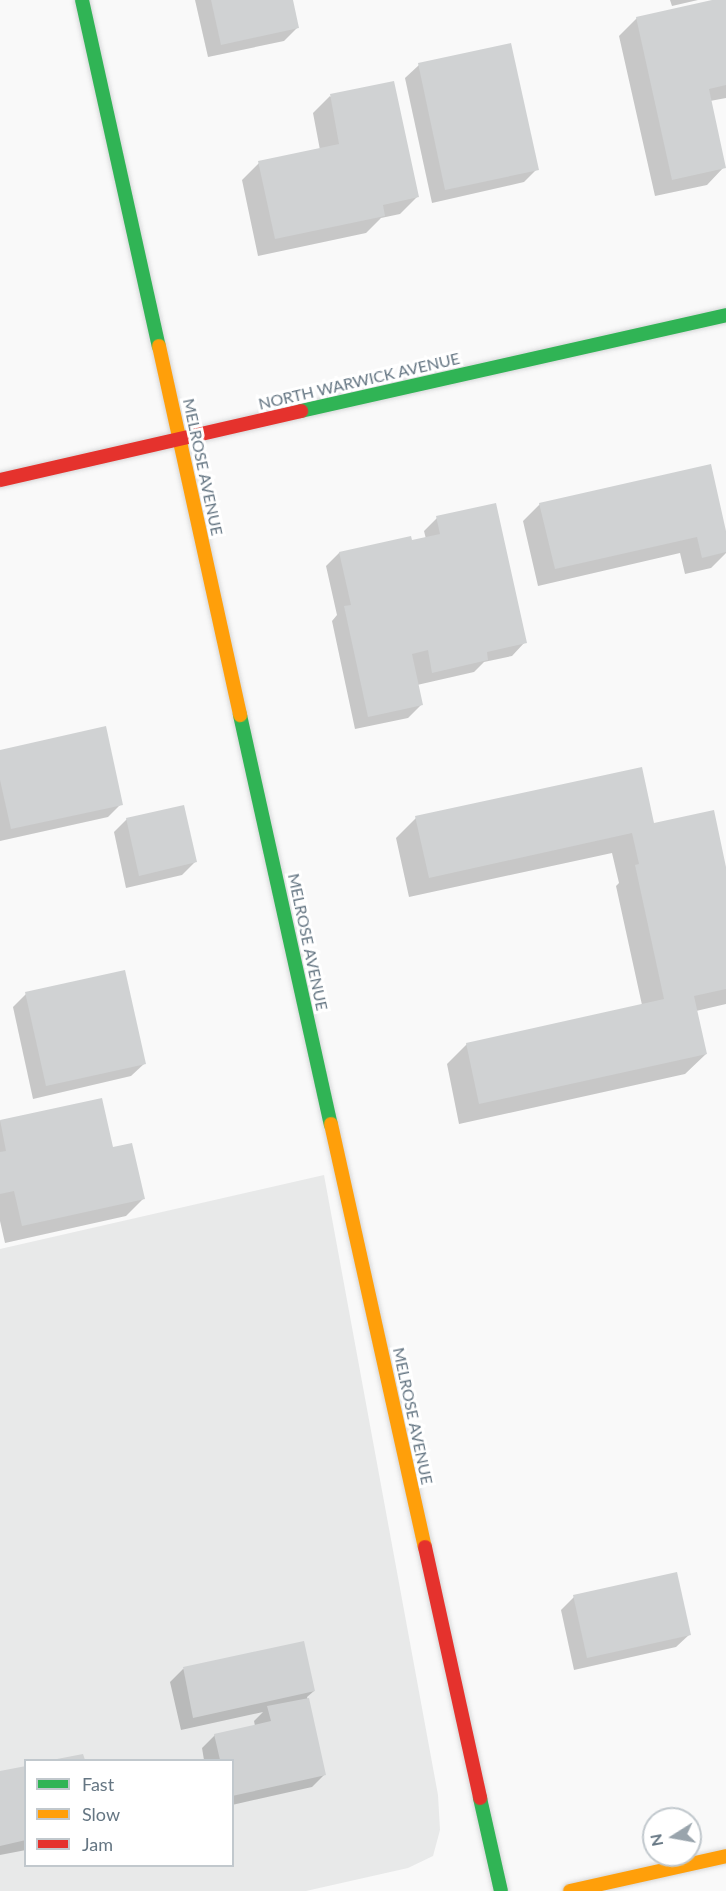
<!DOCTYPE html>
<html>
<head>
<meta charset="utf-8">
<style>
	body { margin:0 }
	#map { position:relative; width:726px; height:1891px; overflow:hidden; background:#f9f9f9; font-family:Lato,sans-serif }
	div>[style] { position:absolute }
	.built>* { inset:0; background:#e8e9e9 }
	.shadow>* { inset:0; background:#0003 }
	.building>* { inset:0; background:#d0d2d3 }
	.roads { filter:drop-shadow(0 0 2px #d5d6d7) drop-shadow(0 0 2px #d5d6d7) }
	.fast>* { height:14px; margin:-7px; padding:0 7px; transform-origin:7px; border-radius:7px; background:#30b455 }
	.slow>* { height:14px; margin:-7px; padding:0 7px; transform-origin:7px; border-radius:7px; background:#ff9f0a }
	.jam>* { height:14px; margin:-7px; padding:0 7px; transform-origin:7px; border-radius:7px; background:#e5322d }
	span { translate:-50% -50%; white-space:nowrap; text-align:center; line-height:1.15; -webkit-text-stroke:6px #fff; paint-order:stroke }
	.street-label { font-size:16px; color:#657683 }
	.legend { position:absolute; left:24px; top:1759px; width:210px; height:108px; box-sizing:border-box; background:#fff; border:2px solid #c1c8cd; margin:0; padding:8px 10px; list-style:none; font-size:18px; color:#657683 }
	.legend li { display:flex; align-items:center; gap:12px; height:30px }
	.legend b { width:30px; border:2px solid #c1c8cd }
	.north { position:absolute; left:642px; top:1807px; width:60px; height:60px; box-sizing:border-box; background:#fff; border:2px solid #c1c8cd; border-radius:50%; rotate:259deg; font-size:16px; font-weight:700; line-height:24px; text-align:center; color:#657683 }
	.north::after { content:''; display:block; margin:auto; width:21px; height:27px; background:#99a4ac; clip-path:polygon(50% 0,100% 100%,50% 72%,0 100%) }
</style>
</head>
<body>
<div id="map">
	<div class="built">
		<div style="clip-path:polygon(evenodd,324px 1175px,438px 1795px,440px 1830px,433px 1856px,408px 1868px,306px 1891px,0 1891px,0 1249px,324px 1175px,26px 1760px,232px 1760px,232px 1866px,26px 1866px,26px 1760px)"></div>
	</div>
	<div class="shadow">
		<div style="clip-path:polygon(195px 0,292px 0,297px 28px,284px 41px,208px 57px)"></div>
		<div style="clip-path:polygon(670px 0,698px 0,672px 6px)"></div>
		<div style="clip-path:polygon(719px 0,726px 0,726px 98px,710px 101px,724px 167px,707px 185px,655px 196px,619px 36px,637px 18px)"></div>
		<div style="clip-path:polygon(419px 65px,537px 169px,524px 182px,432px 203px,405px 78px)"></div>
		<div style="clip-path:polygon(330px 96px,417px 197px,400px 214px,381px 218px,366px 233px,258px 256px,242px 180px,259px 163px,320px 150px,313px 113px)"></div>
		<div style="clip-path:polygon(540px 504px,726px 538px,726px 553px,711px 568px,685px 574px,680px 553px,538px 586px,523px 521px)"></div>
		<div style="clip-path:polygon(437px 518px,525px 642px,512px 656px,484px 662px,474px 672px,417px 685px,421px 705px,408px 718px,355px 729px,332px 621px,337px 615px,326px 566px,339px 553px,426px 539px,424px 531px)"></div>
		<div style="clip-path:polygon(0 751px,121px 804px,108px 817px,0 841px)"></div>
		<div style="clip-path:polygon(416px 818px,653px 825px,726px 874px,726px 1004px,696px 1011px,706px 1054px,685px 1074px,459px 1124px,447px 1064px,467px 1044px,642px 1005px,616px 886px,619px 883px,612px 853px,409px 897px,396px 838px)"></div>
		<div style="clip-path:polygon(127px 819px,195px 862px,182px 875px,126px 888px,114px 832px)"></div>
		<div style="clip-path:polygon(26px 994px,145px 1063px,131px 1076px,33px 1099px,13px 1007px)"></div>
		<div style="clip-path:polygon(101px 1100px,112px 1149px,143px 1199px,126px 1216px,5px 1243px,0 1221px,0 1121px)"></div>
		<div style="clip-path:polygon(574px 1597px,690px 1634px,676px 1647px,574px 1670px,561px 1610px)"></div>
		<div style="clip-path:polygon(183px 1669px,314px 1691px,307px 1697px,325px 1774px,312px 1787px,232px 1805px,232px 1760px,204px 1760px,202px 1748px,215px 1735px,255px 1726px,254px 1721px,263px 1712px,181px 1730px,170px 1682px)"></div>
		<div style="clip-path:polygon(26px 1767px,26px 1850px,0 1855px,0 1773px)"></div>
	</div>
	<div class="building">
		<div style="clip-path:polygon(211px 0,293px 0,299px 28px,221px 45px)"></div>
		<div style="clip-path:polygon(712px 0,726px 0,726px 85px,709px 89px,726px 168px,672px 180px,636px 17px)"></div>
		<div style="clip-path:polygon(511px 43px,539px 170px,445px 190px,418px 63px)"></div>
		<div style="clip-path:polygon(394px 81px,419px 197px,383px 205px,385px 216px,275px 239px,258px 161px,339px 144px,330px 94px)"></div>
		<div style="clip-path:polygon(711px 464px,726px 531px,726px 552px,702px 558px,697px 537px,555px 569px,539px 503px)"></div>
		<div style="clip-path:polygon(496px 503px,527px 643px,487px 652px,488px 660px,432px 673px,428px 650px,412px 654px,423px 705px,368px 717px,344px 606px,351px 605px,339px 552px,411px 536px,412px 540px,440px 534px,436px 516px)"></div>
		<div style="clip-path:polygon(106px 726px,123px 805px,11px 829px,0 780px,0 750px)"></div>
		<div style="clip-path:polygon(642px 767px,654px 823px,714px 810px,726px 867px,726px 989px,694px 996px,707px 1054px,479px 1104px,466px 1043px,664px 999px,635px 865px,639px 864px,632px 833px,429px 878px,415px 816px)"></div>
		<div style="clip-path:polygon(184px 805px,197px 862px,139px 876px,126px 818px)"></div>
		<div style="clip-path:polygon(125px 970px,146px 1064px,46px 1086px,25px 992px)"></div>
		<div style="clip-path:polygon(102px 1098px,113px 1147px,132px 1143px,145px 1199px,22px 1226px,14px 1191px,0 1194px,0 1152px,6px 1151px,0 1120px)"></div>
		<div style="clip-path:polygon(677px 1572px,691px 1635px,587px 1658px,573px 1595px)"></div>
		<div style="clip-path:polygon(304px 1641px,315px 1691px,193px 1718px,183px 1667px)"></div>
		<div style="clip-path:polygon(309px 1698px,326px 1775px,232px 1796px,232px 1760px,220px 1760px,214px 1734px,271px 1721px,267px 1706px)"></div>
		<div style="clip-path:polygon(83px 1754px,85px 1760px,57px 1760px,57px 1759px)"></div>
		<div style="clip-path:polygon(26px 1766px,26px 1840px,0 1846px,0 1771px)"></div>
	</div>
	<div class="roads">
		<div class="fast">
			<div style="left:82px;top:0;width:354px;rotate:77.5deg"></div>
			<div style="left:301px;top:411px;width:436px;rotate:-12.7deg"></div>
			<div style="left:240px;top:715px;width:419px;rotate:77.5deg"></div>
			<div style="left:480px;top:1798px;width:95px;rotate:77.3deg"></div>
		</div>
		<div class="slow">
			<div style="left:159px;top:346px;width:378px;rotate:77.6deg"></div>
			<div style="left:331px;top:1124px;width:433px;rotate:77.5deg"></div>
			<div style="left:570px;top:1891px;width:160px;rotate:-12.6deg"></div>
		</div>
		<div class="jam">
			<div style="left:0;top:480px;width:309px;rotate:-12.9deg"></div>
			<div style="left:425px;top:1547px;width:257px;rotate:77.6deg"></div>
		</div>
	</div>
	<div class="street-label">
		<span style="left:359px;top:381px;rotate:-13deg">NORTH WARWICK AVENUE</span>
		<span style="left:203px;top:467px;rotate:78deg">MELROSE AVENUE</span>
		<span style="left:308px;top:942px;rotate:78deg">MELROSE AVENUE</span>
		<span style="left:413px;top:1416px;rotate:78deg">MELROSE AVENUE</span>
	</div>
	<ul class="legend">
	<li><b style="height:8px;background:#30b455"></b>Fast</li>
	<li><b style="height:8px;background:#ff9f0a"></b>Slow</li>
	<li><b style="height:8px;background:#e5322d"></b>Jam</li>
	</ul>
	<div class="north">N</div>
</div>
</body>
</html>
